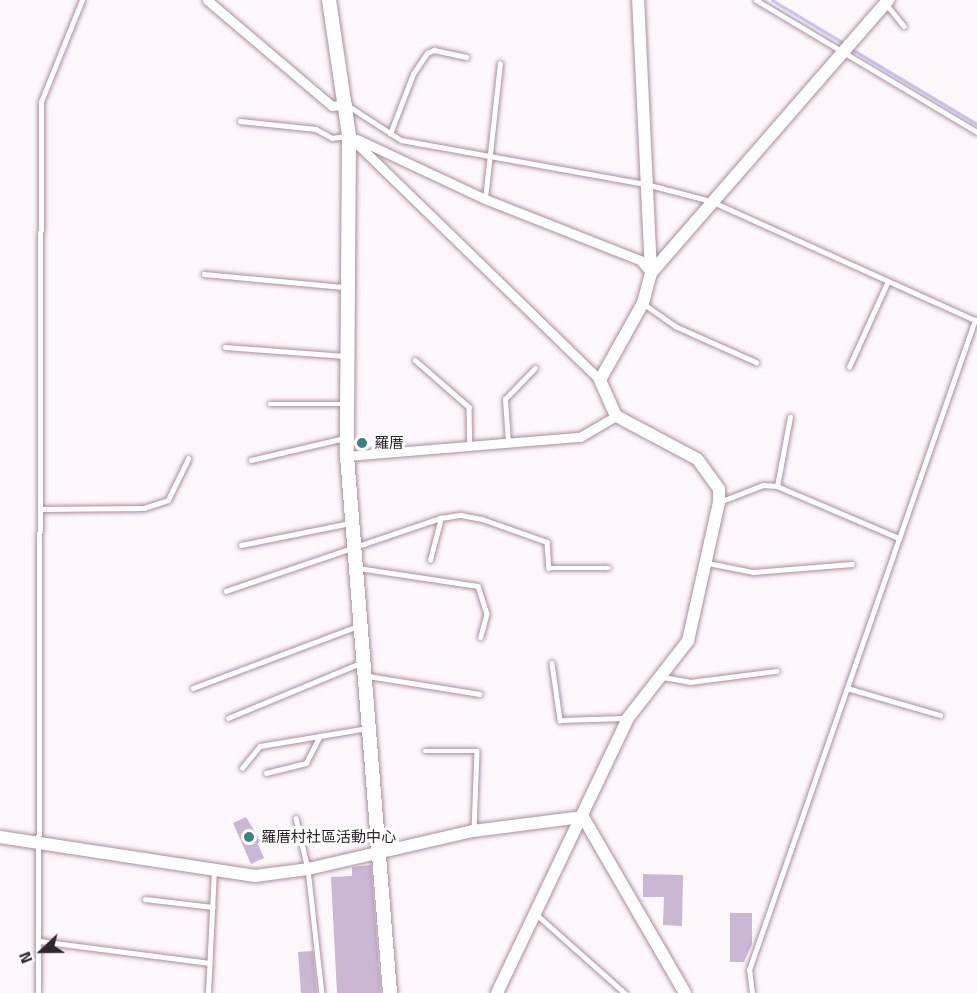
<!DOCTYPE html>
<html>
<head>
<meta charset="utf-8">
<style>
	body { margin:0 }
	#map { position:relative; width:977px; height:993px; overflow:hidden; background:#fef7fb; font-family:"Titillium Web","Noto Sans TC",sans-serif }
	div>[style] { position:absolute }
	.stream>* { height:3px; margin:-1.5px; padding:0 1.5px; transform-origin:1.5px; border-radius:1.5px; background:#c7c7fc }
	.building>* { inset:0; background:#c9b7d3 }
	.roads { filter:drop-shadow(0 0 2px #ab8d9f) drop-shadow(0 0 2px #ab8d9f) }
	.service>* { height:4.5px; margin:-2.25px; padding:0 2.25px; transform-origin:2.25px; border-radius:2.25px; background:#fff }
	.minor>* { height:9px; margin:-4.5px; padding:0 4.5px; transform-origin:4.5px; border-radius:4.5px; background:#fff }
	.tertiary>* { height:12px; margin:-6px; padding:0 6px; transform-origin:6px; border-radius:6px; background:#fff }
	.secondary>* { height:14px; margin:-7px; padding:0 7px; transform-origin:7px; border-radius:7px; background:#fff }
	.dots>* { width:16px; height:16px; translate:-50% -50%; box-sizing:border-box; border:3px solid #fff; border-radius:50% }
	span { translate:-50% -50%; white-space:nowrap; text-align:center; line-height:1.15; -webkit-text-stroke:6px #fff; paint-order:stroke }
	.poi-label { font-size:15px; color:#30242b }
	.left { translate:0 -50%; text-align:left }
	.north { position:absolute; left:12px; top:921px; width:60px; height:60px; -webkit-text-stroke:4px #fff; paint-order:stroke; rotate:248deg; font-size:16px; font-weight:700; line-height:24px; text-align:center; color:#30242b }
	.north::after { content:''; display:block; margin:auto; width:21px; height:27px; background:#30242b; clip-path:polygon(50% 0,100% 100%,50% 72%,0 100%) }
</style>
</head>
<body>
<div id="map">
	<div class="stream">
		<div style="left:772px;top:0;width:85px;rotate:31.1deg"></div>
		<div style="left:850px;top:48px;width:148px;rotate:30.9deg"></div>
	</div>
	<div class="building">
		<div style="clip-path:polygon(246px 817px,262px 843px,258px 844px,264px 858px,251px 864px,233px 823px)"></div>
		<div style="clip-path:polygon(371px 865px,381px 993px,337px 993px,331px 877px,352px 876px,352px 867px)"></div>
		<div style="clip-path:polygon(643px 874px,683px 875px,682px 926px,663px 925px,664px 897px,643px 897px)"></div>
		<div style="clip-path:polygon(730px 913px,752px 913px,752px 944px,744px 962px,730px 962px)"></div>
		<div style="clip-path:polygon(313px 951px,317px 993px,301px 993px,298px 952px)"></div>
	</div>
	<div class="roads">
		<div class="service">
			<div style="left:756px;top:0;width:257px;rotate:30.8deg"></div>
			<div style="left:887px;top:5px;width:27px;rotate:51deg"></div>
			<div style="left:347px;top:105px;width:64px;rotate:32.9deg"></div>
			<div style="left:401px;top:140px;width:249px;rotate:10.2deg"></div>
			<div style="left:646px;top:184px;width:67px;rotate:14.7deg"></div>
			<div style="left:711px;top:201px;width:292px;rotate:24.3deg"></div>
			<div style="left:240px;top:121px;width:76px;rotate:6deg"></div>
			<div style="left:316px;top:129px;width:18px;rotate:29deg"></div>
			<div style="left:332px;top:138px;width:14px;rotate:-8deg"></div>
			<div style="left:390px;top:134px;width:64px;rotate:-69deg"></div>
			<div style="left:413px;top:74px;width:25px;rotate:-56deg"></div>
			<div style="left:427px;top:53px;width:8px;rotate:-23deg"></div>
			<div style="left:434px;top:50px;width:33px;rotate:12deg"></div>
			<div style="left:485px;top:199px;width:136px;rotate:-83.7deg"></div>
			<div style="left:204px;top:274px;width:142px;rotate:5.3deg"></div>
			<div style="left:644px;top:304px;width:38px;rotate:35deg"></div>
			<div style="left:675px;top:326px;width:89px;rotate:24deg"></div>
			<div style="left:225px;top:347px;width:120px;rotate:4.3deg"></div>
			<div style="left:415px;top:360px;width:72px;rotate:41deg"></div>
			<div style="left:469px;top:407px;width:39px;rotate:89deg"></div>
			<div style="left:849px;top:367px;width:94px;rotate:-65.6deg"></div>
			<div style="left:270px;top:404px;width:75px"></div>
			<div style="left:508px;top:443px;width:44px;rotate:-93.9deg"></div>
			<div style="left:505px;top:399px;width:43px;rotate:-45.9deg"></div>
			<div style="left:251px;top:460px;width:97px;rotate:-13.2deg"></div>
			<div style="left:777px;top:486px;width:70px;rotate:-79.3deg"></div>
			<div style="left:722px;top:501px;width:44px;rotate:-21.3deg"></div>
			<div style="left:763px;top:485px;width:14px;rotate:4deg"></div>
			<div style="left:777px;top:486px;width:133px;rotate:23.1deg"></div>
			<div style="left:41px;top:509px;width:103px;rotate:-0.6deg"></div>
			<div style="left:144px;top:508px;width:25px;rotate:-18deg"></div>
			<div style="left:168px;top:500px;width:46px;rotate:-64deg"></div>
			<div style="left:241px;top:545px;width:111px;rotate:-11.4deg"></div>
			<div style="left:430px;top:560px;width:43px;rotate:-75.3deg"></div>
			<div style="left:708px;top:563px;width:46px;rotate:11.3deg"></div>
			<div style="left:753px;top:572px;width:99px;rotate:-4.6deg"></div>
			<div style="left:358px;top:568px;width:121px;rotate:8.5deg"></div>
			<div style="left:478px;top:586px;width:29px;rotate:72deg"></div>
			<div style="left:487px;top:614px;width:24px;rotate:105deg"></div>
			<div style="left:226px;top:591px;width:227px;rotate:-18.8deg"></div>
			<div style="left:441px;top:518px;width:20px;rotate:-9deg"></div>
			<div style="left:461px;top:515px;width:21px;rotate:11deg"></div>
			<div style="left:482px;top:519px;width:69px;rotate:19.5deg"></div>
			<div style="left:547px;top:542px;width:26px;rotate:86deg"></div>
			<div style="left:549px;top:568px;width:60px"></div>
			<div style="left:552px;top:663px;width:58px;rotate:82deg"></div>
			<div style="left:560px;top:720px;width:65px;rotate:-1.8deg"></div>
			<div style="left:368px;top:676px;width:113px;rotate:9.1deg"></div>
			<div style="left:663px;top:677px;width:27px;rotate:10deg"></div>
			<div style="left:690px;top:682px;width:87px;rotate:-7.3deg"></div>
			<div style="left:193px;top:688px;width:176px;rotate:-20.6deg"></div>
			<div style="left:847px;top:688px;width:97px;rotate:16.2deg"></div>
			<div style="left:228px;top:718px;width:144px;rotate:-22.5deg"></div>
			<div style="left:425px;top:751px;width:52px"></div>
			<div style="left:477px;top:751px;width:77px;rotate:92.2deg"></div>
			<div style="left:242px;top:768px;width:28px;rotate:-51deg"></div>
			<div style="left:260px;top:746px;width:109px;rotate:-9.5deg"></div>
			<div style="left:266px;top:773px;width:41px;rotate:-14deg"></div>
			<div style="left:306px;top:763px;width:30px;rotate:-63deg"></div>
			<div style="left:296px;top:818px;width:52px;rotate:76.8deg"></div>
			<div style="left:308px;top:869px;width:125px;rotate:83.6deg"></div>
			<div style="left:145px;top:899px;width:68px;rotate:6.7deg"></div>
			<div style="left:536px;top:914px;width:119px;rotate:41.6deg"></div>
			<div style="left:39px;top:941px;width:172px;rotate:7.3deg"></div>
			<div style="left:38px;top:993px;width:891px;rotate:-89.81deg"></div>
			<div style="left:41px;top:102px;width:110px;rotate:-68.1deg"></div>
			<div style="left:208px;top:993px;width:123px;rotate:-87.2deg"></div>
			<div style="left:752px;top:993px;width:23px;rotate:-97deg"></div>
			<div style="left:749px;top:970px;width:688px;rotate:-70.83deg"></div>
		</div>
		<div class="minor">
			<div style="left:207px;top:0;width:164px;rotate:40.3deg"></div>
			<div style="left:332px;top:106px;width:15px;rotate:-8deg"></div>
			<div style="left:349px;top:136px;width:350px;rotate:44.2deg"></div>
			<div style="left:357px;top:139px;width:141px;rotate:25.1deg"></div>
			<div style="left:485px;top:199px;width:167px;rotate:21.5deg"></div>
			<div style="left:640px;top:260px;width:17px;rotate:50deg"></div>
			<div style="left:347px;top:456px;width:234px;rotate:-4.7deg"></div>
			<div style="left:580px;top:437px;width:42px;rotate:-30.3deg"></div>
		</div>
		<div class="tertiary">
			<div style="left:651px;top:273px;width:362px;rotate:-49deg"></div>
			<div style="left:583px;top:817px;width:203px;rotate:59.9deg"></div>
			<div style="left:0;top:837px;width:258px;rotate:8.7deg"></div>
			<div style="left:255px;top:876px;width:53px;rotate:-7.5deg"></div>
			<div style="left:308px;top:869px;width:169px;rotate:-13deg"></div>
			<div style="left:473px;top:831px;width:111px;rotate:-7.3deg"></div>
			<div style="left:497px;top:993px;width:305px;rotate:-64.5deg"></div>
			<div style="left:628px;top:718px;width:98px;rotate:-52.1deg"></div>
			<div style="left:688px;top:641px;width:142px;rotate:-77.4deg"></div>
			<div style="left:719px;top:502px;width:13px;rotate:-90deg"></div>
			<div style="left:719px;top:489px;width:37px;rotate:-126deg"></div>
			<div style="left:697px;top:459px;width:92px;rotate:-152deg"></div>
			<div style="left:616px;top:416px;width:39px;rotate:-114deg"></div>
			<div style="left:600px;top:380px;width:88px;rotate:-60.8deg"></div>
			<div style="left:643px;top:303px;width:31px;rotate:-75deg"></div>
			<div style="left:651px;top:273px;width:273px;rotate:-92.7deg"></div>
		</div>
		<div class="secondary">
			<div style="left:329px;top:0;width:137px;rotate:81.6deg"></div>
			<div style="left:349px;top:136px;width:320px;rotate:90.4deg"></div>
			<div style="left:347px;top:456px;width:539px;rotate:85.42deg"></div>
		</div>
	</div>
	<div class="dots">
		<div style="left:362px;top:443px;background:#3a8286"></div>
		<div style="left:249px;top:837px;background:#3a8286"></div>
	</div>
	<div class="poi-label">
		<span class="left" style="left:374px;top:443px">羅厝</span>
		<span class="left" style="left:261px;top:837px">羅厝村社區活動中心</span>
	</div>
	<div class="north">N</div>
</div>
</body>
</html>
